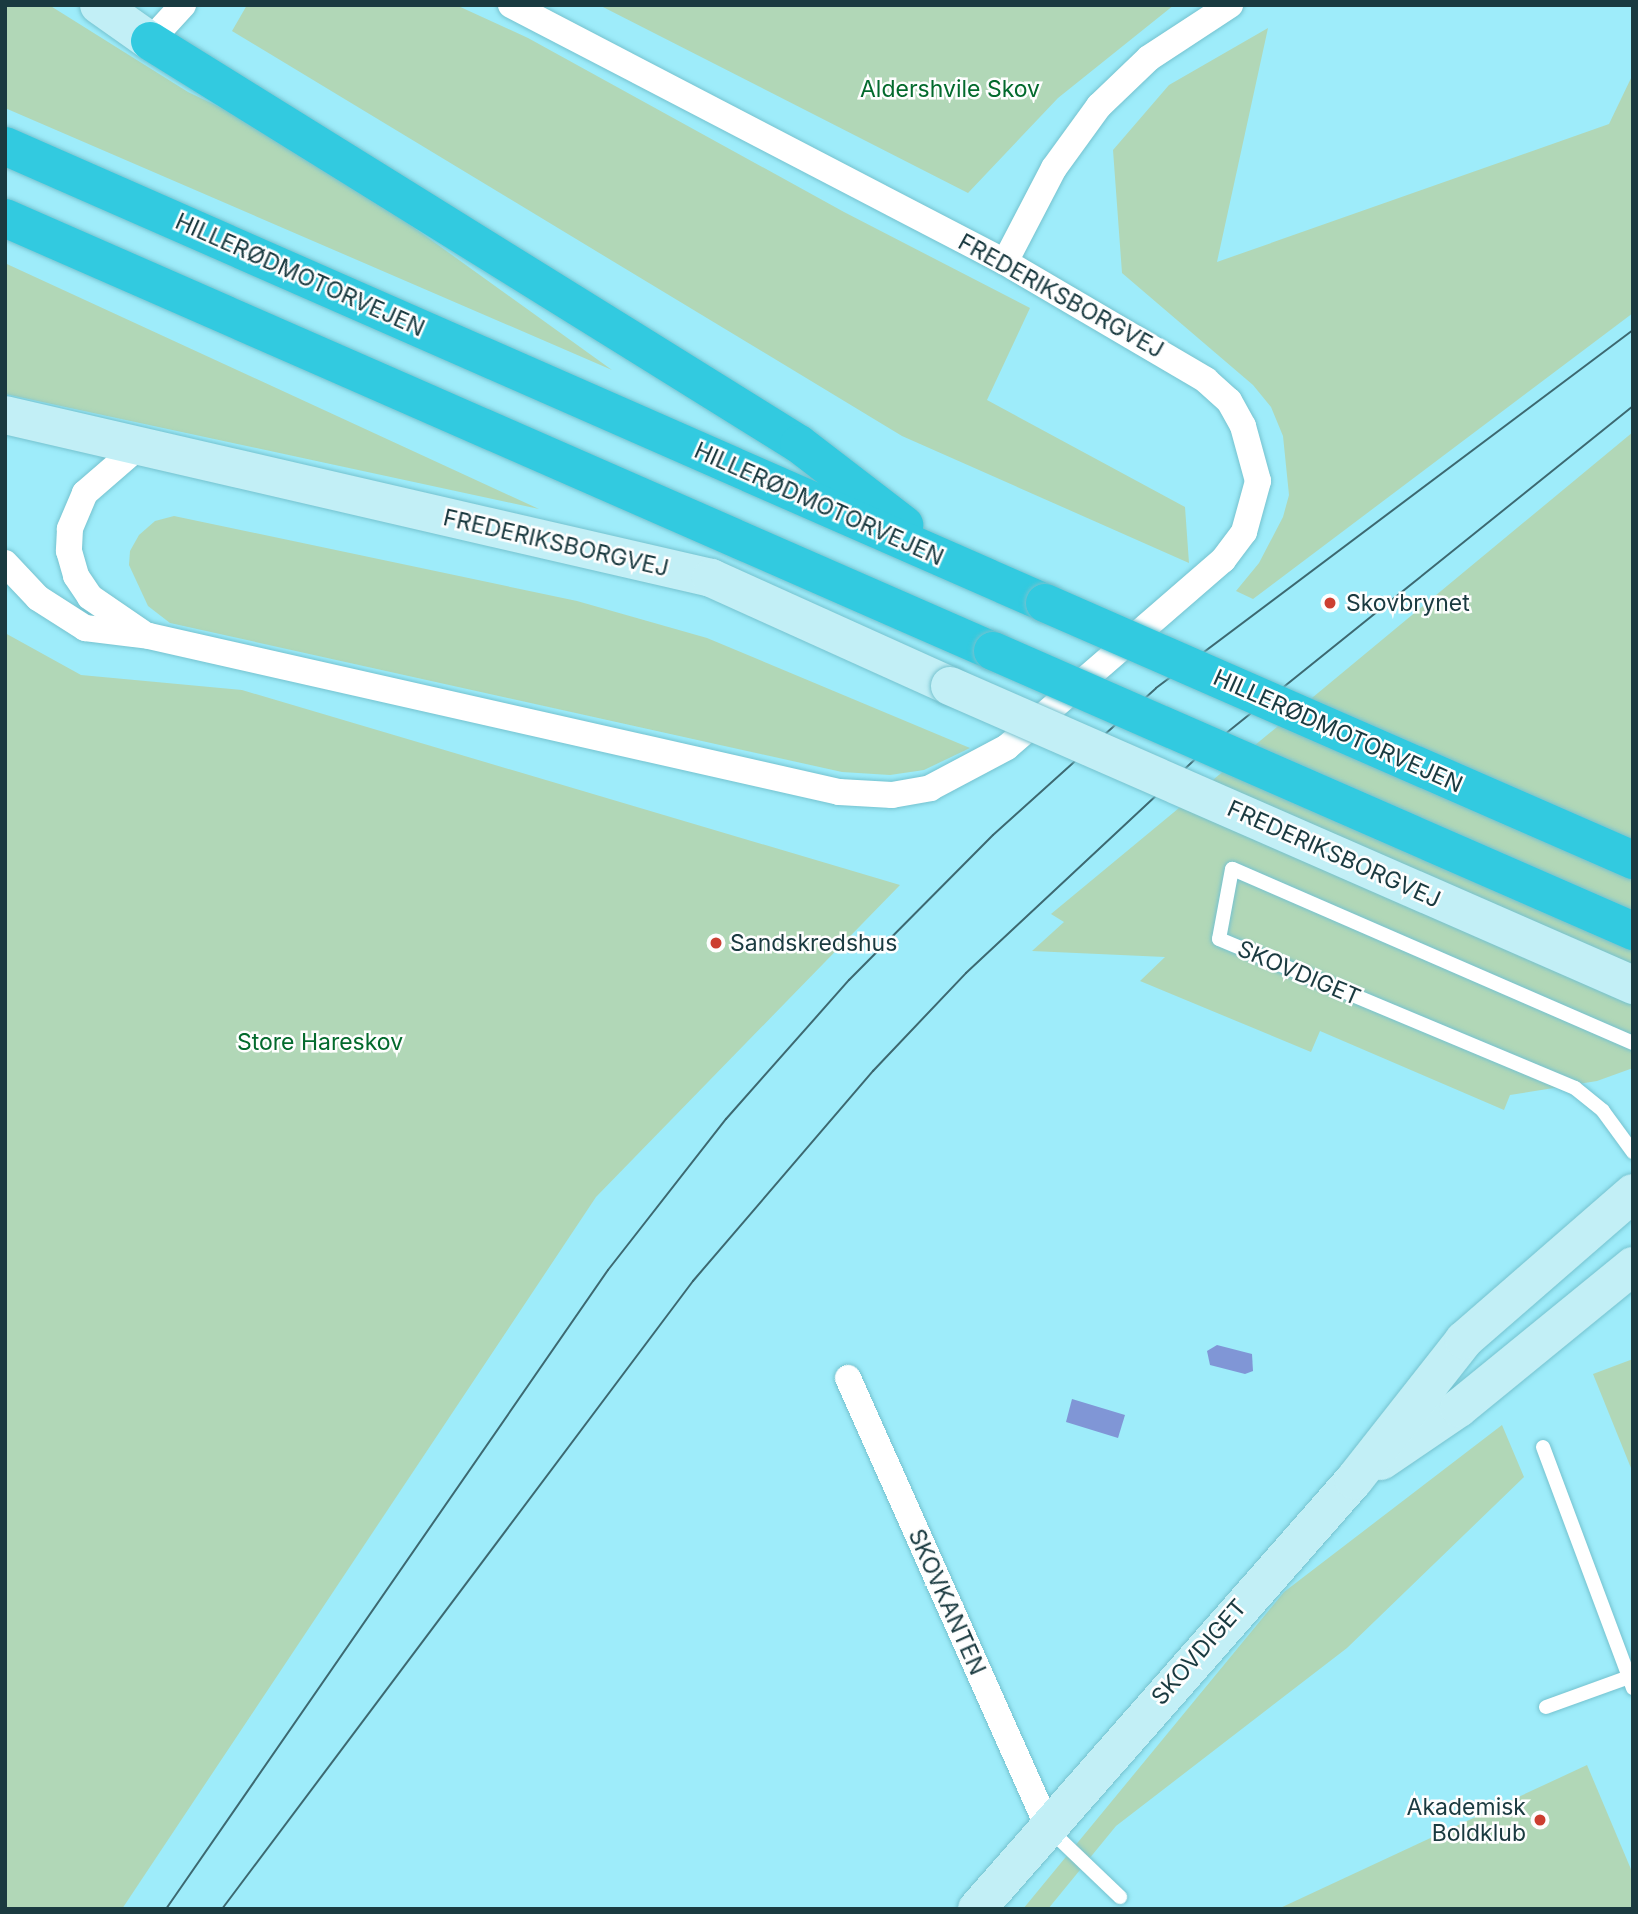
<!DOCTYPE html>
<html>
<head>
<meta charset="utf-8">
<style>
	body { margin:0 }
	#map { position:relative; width:1638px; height:1914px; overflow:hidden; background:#9eecfa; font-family:Inter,sans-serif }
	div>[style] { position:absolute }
	.green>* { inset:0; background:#b1d7b7 }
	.water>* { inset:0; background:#8096d6 }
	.roads { filter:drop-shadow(0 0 2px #75c2cf) drop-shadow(0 0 2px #75c2cf) }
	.lane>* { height:14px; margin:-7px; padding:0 7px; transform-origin:7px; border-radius:7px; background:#fff }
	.street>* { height:26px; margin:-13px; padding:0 13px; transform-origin:13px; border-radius:13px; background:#fff }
	.secondary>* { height:38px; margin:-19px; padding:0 19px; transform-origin:19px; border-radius:19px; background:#c2eff6 }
	.highway>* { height:38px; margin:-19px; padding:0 19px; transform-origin:19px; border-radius:19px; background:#32cae0 }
	.tram>* { height:2px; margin:-1px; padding:0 1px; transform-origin:1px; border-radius:1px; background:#3d6971 }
	.bridges { filter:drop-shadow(0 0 2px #75c2cf) drop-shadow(0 0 2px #75c2cf) }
	.secondary-bridge>* { height:38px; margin:-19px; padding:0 19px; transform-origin:19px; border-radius:19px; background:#c2eff6 }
	.highway-bridge>* { height:38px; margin:-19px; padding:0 19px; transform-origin:19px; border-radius:19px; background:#32cae0 }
	.dots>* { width:19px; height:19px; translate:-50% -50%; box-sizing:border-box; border:4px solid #fefefe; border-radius:50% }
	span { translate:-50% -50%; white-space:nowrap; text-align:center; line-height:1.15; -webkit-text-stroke:5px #fefefe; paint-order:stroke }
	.park-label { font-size:23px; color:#036a2d }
	.street-label { font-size:23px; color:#1a3a40 }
	.poi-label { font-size:23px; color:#1a3a40 }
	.left { translate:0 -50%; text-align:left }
	.right { translate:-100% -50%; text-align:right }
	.frame { position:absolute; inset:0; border:7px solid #1a3a40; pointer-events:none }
</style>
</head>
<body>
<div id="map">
	<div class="green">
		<div style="clip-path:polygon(5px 5px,49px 5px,188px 92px,299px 145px,612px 370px,5px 108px)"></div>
		<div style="clip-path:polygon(247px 5px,456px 5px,528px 38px,844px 212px,1030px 308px,987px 400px,1185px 507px,1189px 563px,902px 436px,232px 31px)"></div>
		<div style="clip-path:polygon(599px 5px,1174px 5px,1058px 98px,968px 193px)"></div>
		<div style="clip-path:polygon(1268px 28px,1217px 262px,1609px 124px,1633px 74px,1633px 313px,1253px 599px,1236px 591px,1259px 563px,1283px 517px,1289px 495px,1283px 436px,1271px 407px,1253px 385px,1122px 273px,1113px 150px,1169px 85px)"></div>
		<div style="clip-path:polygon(5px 263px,9px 265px,539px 509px,5px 394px)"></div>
		<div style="clip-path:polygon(1633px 432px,1633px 1068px,1597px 1081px,1510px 1095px,1504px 1110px,1320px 1031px,1311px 1052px,1140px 981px,1165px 957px,1032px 951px,1064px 922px,1051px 914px)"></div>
		<div style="clip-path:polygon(174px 516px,577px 601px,707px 638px,970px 748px,924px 770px,890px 775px,842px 772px,170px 623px,148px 606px,129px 565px,130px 551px,139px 535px,155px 521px)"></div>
		<div style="clip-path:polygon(5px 633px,81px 675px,242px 690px,900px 885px,596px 1197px,122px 1909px,5px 1909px)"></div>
		<div style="clip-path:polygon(1633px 1359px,1633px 1473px,1593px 1374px)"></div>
		<div style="clip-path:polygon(1502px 1425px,1524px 1477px,1347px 1648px,1116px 1826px,1048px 1909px,1023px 1909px,1284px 1592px)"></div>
		<div style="clip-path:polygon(1587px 1765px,1633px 1874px,1633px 1909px,1278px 1909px)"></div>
	</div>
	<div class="water">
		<div style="clip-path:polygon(1217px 1345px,1252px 1354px,1253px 1371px,1245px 1374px,1210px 1365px,1207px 1351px)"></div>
		<div style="clip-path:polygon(1072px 1399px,1125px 1415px,1118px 1438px,1066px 1422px)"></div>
	</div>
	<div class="roads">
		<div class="lane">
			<div style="left:1633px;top:1043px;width:437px;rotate:-156.5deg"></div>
			<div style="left:1232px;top:869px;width:71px;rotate:100.5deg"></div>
			<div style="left:1219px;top:939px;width:386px;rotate:22.7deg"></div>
			<div style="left:1575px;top:1088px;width:36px;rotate:39deg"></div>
			<div style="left:1603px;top:1111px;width:51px;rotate:53.8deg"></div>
			<div style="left:1543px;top:1447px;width:246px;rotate:69.5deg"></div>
			<div style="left:1546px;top:1707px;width:88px;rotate:-19.9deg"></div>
			<div style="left:1629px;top:1677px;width:12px;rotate:70deg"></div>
			<div style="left:1050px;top:1830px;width:97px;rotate:43.7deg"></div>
		</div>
		<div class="street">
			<div style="left:150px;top:41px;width:49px;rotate:-47.5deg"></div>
			<div style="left:1005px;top:262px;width:106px;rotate:-62.5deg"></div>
			<div style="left:1054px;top:168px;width:77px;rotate:-54deg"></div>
			<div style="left:1099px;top:106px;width:69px;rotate:-43.8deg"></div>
			<div style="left:1149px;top:58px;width:97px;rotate:-33.2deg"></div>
			<div style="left:137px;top:448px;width:69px;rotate:139.1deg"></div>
			<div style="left:85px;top:493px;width:39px;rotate:113deg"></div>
			<div style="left:70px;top:529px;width:22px;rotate:93deg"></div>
			<div style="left:69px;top:551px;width:26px;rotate:74deg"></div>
			<div style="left:76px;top:576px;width:25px;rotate:56deg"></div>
			<div style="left:90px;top:597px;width:65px;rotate:34.4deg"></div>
			<div style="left:5px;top:563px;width:48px;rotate:46.7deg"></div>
			<div style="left:38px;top:598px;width:56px;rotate:32.6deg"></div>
			<div style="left:85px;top:628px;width:64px;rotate:7.1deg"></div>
			<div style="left:149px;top:636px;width:707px;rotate:12.74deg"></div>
			<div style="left:839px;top:792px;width:53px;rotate:3.2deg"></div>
			<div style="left:892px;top:795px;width:39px;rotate:-10deg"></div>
			<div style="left:930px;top:788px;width:87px;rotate:-28deg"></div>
			<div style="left:1007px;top:747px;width:286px;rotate:-40.9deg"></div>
			<div style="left:1223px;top:560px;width:35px;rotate:-53deg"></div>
			<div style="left:1244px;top:532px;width:53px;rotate:-74.6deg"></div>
			<div style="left:1258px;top:481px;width:57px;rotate:-105.3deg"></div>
			<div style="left:1243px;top:426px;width:29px;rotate:-119deg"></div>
			<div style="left:1229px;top:401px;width:31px;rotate:-138deg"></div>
			<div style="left:1206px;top:380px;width:233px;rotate:-149.6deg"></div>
			<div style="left:1005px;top:262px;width:557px;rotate:-152.51deg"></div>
			<div style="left:848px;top:1378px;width:490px;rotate:66deg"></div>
		</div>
		<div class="secondary">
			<div style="left:99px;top:5px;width:62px;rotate:35.2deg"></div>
			<div style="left:5px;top:415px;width:725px;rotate:13deg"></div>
			<div style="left:711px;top:578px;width:262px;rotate:24.3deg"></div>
			<div style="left:1381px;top:1461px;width:94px;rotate:-34.2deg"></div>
			<div style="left:1459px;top:1408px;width:225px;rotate:-39.2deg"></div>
			<div style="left:977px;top:1909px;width:571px;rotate:-48.69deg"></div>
			<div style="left:1354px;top:1480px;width:178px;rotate:-51.8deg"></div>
			<div style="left:1464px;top:1340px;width:224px;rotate:-41deg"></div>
		</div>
		<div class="highway">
			<div style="left:150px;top:41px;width:764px;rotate:31.84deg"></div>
			<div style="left:799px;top:444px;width:133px;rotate:37.6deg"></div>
			<div style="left:5px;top:146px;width:1136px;rotate:23.72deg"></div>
			<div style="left:5px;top:218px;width:1079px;rotate:23.67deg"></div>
		</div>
	</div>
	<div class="tram">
		<div style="left:166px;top:1909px;width:777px;rotate:-55.33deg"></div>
		<div style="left:608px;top:1270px;width:192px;rotate:-52deg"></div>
		<div style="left:726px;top:1119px;width:186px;rotate:-48.5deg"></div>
		<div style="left:849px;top:980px;width:204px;rotate:-45.2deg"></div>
		<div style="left:993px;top:835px;width:219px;rotate:-42deg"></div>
		<div style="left:1156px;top:688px;width:596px;rotate:-36.89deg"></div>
		<div style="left:222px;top:1909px;width:785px;rotate:-53.13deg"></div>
		<div style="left:693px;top:1281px;width:277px;rotate:-49.4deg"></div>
		<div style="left:873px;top:1071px;width:135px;rotate:-46.5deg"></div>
		<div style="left:966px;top:973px;width:325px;rotate:-43deg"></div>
		<div style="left:1204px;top:751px;width:551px;rotate:-38.81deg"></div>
	</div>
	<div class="bridges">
		<div class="secondary-bridge">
			<div style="left:950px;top:686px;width:746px;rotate:23.64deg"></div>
		</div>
		<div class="highway-bridge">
			<div style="left:1045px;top:603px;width:642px;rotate:23.61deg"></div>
			<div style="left:993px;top:651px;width:699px;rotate:23.63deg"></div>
		</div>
	</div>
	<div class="dots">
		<div style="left:1330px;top:603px;background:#cc3f31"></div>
		<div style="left:716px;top:943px;background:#cc3f31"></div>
		<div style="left:1540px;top:1820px;background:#cc3f31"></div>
	</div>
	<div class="park-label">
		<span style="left:950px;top:89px">Aldershvile Skov</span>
		<span style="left:320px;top:1042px">Store Hareskov</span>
	</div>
	<div class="street-label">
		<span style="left:300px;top:275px;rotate:24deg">HILLERØDMOTORVEJEN</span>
		<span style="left:1061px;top:296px;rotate:29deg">FREDERIKSBORGVEJ</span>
		<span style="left:819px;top:504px;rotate:24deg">HILLERØDMOTORVEJEN</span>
		<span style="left:556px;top:543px;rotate:13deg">FREDERIKSBORGVEJ</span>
		<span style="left:1338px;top:731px;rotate:24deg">HILLERØDMOTORVEJEN</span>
		<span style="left:1334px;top:854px;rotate:24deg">FREDERIKSBORGVEJ</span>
		<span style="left:1299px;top:973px;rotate:23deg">SKOVDIGET</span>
		<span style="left:947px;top:1602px;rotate:66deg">SKOVKANTEN</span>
		<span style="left:1199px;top:1652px;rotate:-49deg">SKOVDIGET</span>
	</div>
	<div class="poi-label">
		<span class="left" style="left:1346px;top:603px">Skovbrynet</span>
		<span class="left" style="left:730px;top:943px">Sandskredshus</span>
		<span class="right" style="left:1526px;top:1820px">Akademisk<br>Boldklub</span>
	</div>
	<div class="frame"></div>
</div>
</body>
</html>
